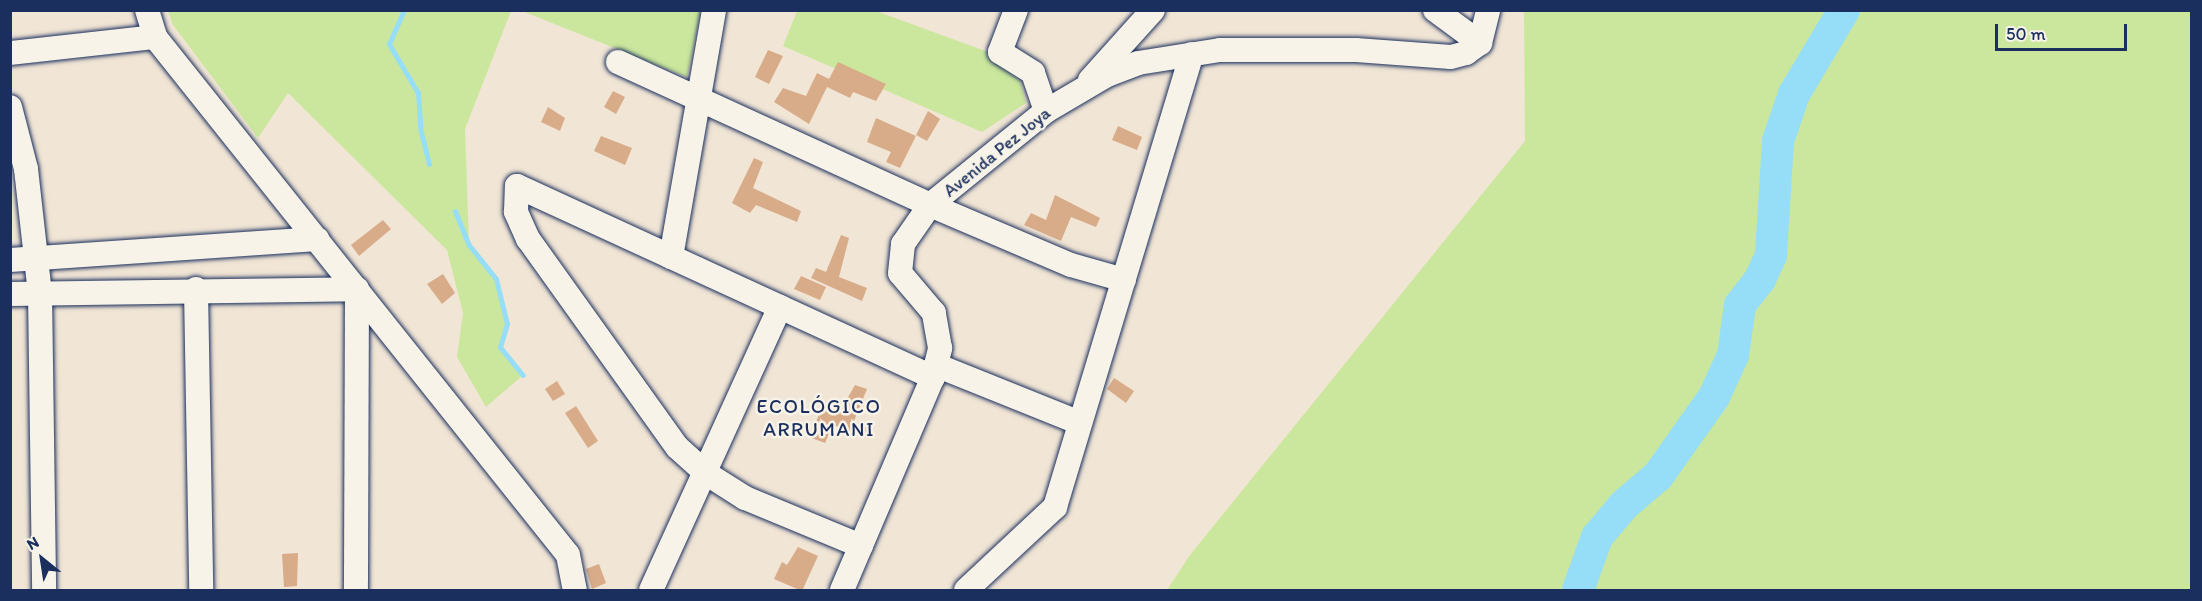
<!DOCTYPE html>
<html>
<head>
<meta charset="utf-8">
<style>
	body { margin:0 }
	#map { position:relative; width:2202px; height:601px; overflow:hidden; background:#f1e5d5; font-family:Itim,sans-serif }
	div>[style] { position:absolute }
	.green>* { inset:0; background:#cbe79d }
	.stream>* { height:5px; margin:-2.5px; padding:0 2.5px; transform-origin:2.5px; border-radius:2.5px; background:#96ddf8 }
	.river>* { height:32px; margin:-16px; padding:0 16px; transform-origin:16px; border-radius:16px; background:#96ddf8 }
	.building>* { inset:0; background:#d8ac89 }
	.roads { filter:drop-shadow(0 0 2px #1b2f5e) drop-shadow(0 0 2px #1b2f5e) }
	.minor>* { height:24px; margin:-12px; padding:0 12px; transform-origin:12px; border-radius:12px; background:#f7f3e8 }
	span { translate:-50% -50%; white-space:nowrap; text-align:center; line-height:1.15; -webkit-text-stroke:5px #f7f3e8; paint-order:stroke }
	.street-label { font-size:18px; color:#1b2f5e }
	.neighbourhood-label { font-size:20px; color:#1b2f5e; letter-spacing:1.5px }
	.frame { position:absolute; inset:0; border:12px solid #1b2f5e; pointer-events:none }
	.north { position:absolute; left:12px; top:529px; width:60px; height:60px; -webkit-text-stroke:4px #f7f3e8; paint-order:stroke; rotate:330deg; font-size:16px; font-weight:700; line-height:24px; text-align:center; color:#1b2f5e }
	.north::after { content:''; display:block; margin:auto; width:21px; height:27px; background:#1b2f5e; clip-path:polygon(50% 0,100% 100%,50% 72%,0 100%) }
	.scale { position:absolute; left:1995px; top:24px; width:132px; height:27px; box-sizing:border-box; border:3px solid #1b2f5e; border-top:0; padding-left:8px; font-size:18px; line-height:21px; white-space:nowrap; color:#1b2f5e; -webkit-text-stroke:4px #f7f3e8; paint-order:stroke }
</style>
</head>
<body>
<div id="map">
	<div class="green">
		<div style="clip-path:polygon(168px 11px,511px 11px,465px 129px,469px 245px,496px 279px,507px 324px,500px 348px,523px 375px,486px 407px,457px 357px,463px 313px,447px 250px,288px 93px,258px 138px,173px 25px)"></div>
		<div style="clip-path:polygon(522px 11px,701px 11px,687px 77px)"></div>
		<div style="clip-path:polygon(797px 11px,876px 11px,988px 52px,1020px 81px,1026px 103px,982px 132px,783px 46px)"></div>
		<div style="clip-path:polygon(1524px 11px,2191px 11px,2191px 590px,1167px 590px,1190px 555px,1525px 141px)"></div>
	</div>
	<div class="stream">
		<div style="left:404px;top:10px;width:37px;rotate:114deg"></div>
		<div style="left:389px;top:44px;width:57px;rotate:59.4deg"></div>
		<div style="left:418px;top:93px;width:39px;rotate:86deg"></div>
		<div style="left:421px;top:132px;width:33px;rotate:76deg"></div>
		<div style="left:455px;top:211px;width:37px;rotate:68deg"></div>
		<div style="left:469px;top:245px;width:43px;rotate:51.5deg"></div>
		<div style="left:496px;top:279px;width:46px;rotate:76.3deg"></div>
		<div style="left:507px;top:324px;width:24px;rotate:107deg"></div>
		<div style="left:500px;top:347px;width:36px;rotate:51deg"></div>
	</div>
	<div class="river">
		<div style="left:1578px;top:590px;width:56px;rotate:-70.3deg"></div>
		<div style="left:1597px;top:537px;width:42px;rotate:-49.8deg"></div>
		<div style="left:1624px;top:505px;width:45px;rotate:-40.5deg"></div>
		<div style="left:1658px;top:476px;width:97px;rotate:-54.7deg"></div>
		<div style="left:1714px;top:397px;width:46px;rotate:-65.7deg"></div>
		<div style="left:1733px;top:355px;width:50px;rotate:-82deg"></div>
		<div style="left:1740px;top:305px;width:33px;rotate:-52deg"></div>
		<div style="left:1760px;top:279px;width:26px;rotate:-65deg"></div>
		<div style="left:1771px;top:255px;width:114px;rotate:-86.5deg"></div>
		<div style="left:1778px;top:141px;width:50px;rotate:-71.2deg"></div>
		<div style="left:1794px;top:94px;width:98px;rotate:-59.2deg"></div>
	</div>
	<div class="building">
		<div style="clip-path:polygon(768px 50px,783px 56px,769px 84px,755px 77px)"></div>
		<div style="clip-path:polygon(838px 62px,886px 84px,876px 101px,853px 92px,850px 98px,827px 87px,809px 124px,774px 102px,783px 88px,806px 96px,817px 73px,829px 79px)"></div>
		<div style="clip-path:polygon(613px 91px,625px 97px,616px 114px,604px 107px)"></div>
		<div style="clip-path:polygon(548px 107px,565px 118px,560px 131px,541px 122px)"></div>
		<div style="clip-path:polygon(928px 111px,940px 119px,927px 141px,916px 135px)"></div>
		<div style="clip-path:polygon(876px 118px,916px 136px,900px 168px,886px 162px,891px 152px,867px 142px)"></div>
		<div style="clip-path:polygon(1118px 126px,1142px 137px,1137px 150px,1112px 140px)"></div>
		<div style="clip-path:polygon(601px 136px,632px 148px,625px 165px,594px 151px)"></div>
		<div style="clip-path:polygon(754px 158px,763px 162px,753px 188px,801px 211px,797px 222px,756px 205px,750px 213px,732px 203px)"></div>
		<div style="clip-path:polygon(1055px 195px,1100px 218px,1096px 227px,1071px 217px,1061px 241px,1024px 225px,1031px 213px,1046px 220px)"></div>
		<div style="clip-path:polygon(383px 220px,391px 229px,359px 256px,351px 245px)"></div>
		<div style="clip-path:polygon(841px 235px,849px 238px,839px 277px,867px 288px,862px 301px,811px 278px,816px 268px,826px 272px)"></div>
		<div style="clip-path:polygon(443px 274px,455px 293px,442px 304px,427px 284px)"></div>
		<div style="clip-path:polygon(801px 276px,826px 287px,820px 300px,794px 289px)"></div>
		<div style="clip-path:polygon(1114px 378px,1134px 391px,1126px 403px,1107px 389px)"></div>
		<div style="clip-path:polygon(557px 381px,565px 394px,553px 401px,545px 389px)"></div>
		<div style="clip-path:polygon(855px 385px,867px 389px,854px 421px,873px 431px,869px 439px,833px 425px,825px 443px,809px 437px,823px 406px,839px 413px)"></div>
		<div style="clip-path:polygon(576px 406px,598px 441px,588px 448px,565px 413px)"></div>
		<div style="clip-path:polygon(798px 547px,818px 556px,802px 591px,774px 579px,782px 562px,787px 565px)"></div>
		<div style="clip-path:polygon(298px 553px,297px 586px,284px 587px,282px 554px)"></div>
		<div style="clip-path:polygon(599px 564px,606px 583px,592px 589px,586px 569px)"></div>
	</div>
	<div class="roads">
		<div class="minor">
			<div style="left:147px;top:10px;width:28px;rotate:73deg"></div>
			<div style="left:155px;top:37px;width:662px;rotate:51.43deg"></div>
			<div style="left:568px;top:555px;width:36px;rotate:79deg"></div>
			<div style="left:1016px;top:10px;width:45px;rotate:110.9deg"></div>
			<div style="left:1000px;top:52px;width:39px;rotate:32deg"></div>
			<div style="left:1033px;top:73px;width:40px;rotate:71.1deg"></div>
			<div style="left:1435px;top:10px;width:56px;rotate:36.3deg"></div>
			<div style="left:10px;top:53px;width:146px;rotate:-6.3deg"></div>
			<div style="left:618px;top:62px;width:343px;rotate:24.6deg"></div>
			<div style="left:930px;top:205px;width:153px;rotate:23.1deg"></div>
			<div style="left:1071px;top:265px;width:55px;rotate:15.8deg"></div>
			<div style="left:1090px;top:80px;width:94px;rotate:-48deg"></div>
			<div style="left:10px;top:107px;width:64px;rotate:75.5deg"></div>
			<div style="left:26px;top:169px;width:125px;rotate:83.6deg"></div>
			<div style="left:40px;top:293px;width:297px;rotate:89.2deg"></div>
			<div style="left:671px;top:257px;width:251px;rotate:-80.1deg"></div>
			<div style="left:10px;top:260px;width:308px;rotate:-3.9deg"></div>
			<div style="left:196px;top:289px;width:301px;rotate:89deg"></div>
			<div style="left:10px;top:294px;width:347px;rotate:-0.8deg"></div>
			<div style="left:357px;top:289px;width:301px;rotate:90.2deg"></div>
			<div style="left:936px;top:365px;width:155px;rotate:21.9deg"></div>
			<div style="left:861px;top:546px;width:126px;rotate:-157.5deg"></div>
			<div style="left:745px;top:498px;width:45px;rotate:-147.7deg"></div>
			<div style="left:707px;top:474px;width:40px;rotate:-138deg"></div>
			<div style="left:677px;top:447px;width:256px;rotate:-125.6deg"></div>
			<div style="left:528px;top:239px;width:30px;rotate:-114deg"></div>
			<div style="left:516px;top:212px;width:26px;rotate:-88deg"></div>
			<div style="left:517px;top:186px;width:458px;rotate:24.7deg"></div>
			<div style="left:651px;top:590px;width:311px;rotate:-65.5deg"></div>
			<div style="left:842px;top:590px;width:232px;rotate:-66.9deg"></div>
			<div style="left:933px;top:377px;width:30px;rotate:-76deg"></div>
			<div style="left:940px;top:348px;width:36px;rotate:-100deg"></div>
			<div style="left:934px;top:313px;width:52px;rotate:-130.4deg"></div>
			<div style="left:900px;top:273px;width:29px;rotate:-84deg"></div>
			<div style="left:903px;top:244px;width:47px;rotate:-55.3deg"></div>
			<div style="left:930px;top:205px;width:149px;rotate:-39deg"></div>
			<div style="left:1046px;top:111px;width:71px;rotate:-30.5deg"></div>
			<div style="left:1107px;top:75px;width:33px;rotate:-21deg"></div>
			<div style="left:1138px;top:63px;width:83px;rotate:-9deg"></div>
			<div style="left:1220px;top:50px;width:136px"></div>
			<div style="left:1356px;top:50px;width:95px;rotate:4.2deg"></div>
			<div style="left:1451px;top:57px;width:16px;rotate:-15deg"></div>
			<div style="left:1466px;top:53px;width:17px;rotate:-36deg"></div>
			<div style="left:1480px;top:43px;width:34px;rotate:-76deg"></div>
			<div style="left:966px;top:590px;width:122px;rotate:-43deg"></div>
			<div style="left:1055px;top:507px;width:473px;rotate:-73.2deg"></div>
		</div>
	</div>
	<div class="street-label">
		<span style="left:997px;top:152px;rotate:-39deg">Avenida Pez Joya</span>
	</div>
	<div class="neighbourhood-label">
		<span style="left:819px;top:418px">ECOLÓGICO<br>ARRUMANI</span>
	</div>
	<div class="frame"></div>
	<div class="north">N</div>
	<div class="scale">50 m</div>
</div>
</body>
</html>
